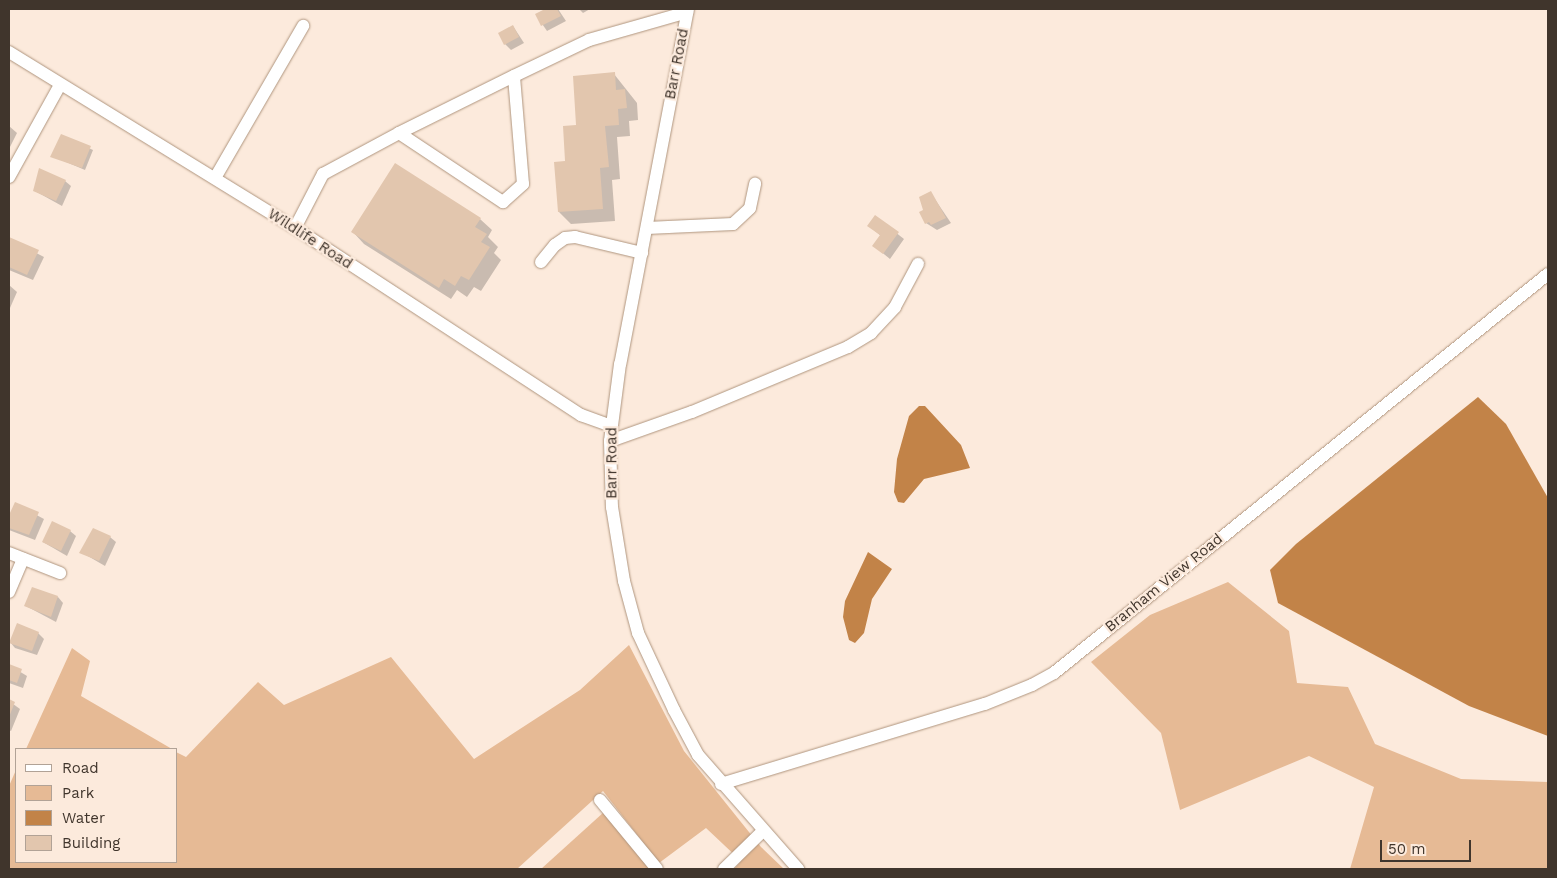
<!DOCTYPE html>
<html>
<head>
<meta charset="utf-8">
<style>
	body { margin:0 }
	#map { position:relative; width:1557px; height:878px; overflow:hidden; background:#fceadc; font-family:"Work Sans",sans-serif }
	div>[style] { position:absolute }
	.green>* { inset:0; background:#e6ba95 }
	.water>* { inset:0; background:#c28348 }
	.shadow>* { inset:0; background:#0003 }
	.building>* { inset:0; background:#e2c6ae }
	.roads { filter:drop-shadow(0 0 1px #af957e) drop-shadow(0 0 1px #af957e) }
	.minor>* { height:12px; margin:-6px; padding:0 6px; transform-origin:6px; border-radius:6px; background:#fff }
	span { translate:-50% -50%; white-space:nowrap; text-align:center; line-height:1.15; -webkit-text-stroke:4.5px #fceadc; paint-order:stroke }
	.street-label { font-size:15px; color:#40352c }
	.frame { position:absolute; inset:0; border:10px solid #40352c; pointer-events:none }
	.legend { position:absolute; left:15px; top:748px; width:162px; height:115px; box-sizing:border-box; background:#fceadc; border:1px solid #b1a296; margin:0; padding:6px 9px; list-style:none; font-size:15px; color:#40352c }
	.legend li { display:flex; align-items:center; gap:10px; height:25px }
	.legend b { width:25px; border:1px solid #b1a296 }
	.scale { position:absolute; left:1380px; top:840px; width:91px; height:22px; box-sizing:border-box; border:2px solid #40352c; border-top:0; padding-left:6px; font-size:15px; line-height:18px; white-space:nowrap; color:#40352c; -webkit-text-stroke:4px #fceadc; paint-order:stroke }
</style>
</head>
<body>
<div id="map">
	<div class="green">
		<div style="clip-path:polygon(1228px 582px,1289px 631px,1297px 683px,1348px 687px,1375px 744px,1461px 779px,1548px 782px,1548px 869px,1350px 869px,1374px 787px,1309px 756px,1180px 810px,1161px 733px,1091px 662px,1150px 615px)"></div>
		<div style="clip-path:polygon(629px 645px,684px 751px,761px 847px,784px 869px,734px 869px,741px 861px,706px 828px,659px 863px,603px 791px,517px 869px,9px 869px,9px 786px,16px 770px,16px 862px,176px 862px,176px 752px,186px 757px,258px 682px,284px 705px,391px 657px,474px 759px,580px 690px)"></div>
		<div style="clip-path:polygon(72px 648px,90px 661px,81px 696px,172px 749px,26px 749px)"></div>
		<div style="clip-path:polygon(604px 812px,651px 869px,541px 869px)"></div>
	</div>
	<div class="water">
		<div style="clip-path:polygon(1478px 397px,1506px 424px,1548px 498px,1548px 736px,1469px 706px,1278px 603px,1270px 570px,1296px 544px)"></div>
		<div style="clip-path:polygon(919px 406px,925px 406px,961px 445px,970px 468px,924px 479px,904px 503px,898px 502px,894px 492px,897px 459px,909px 416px)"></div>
		<div style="clip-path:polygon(868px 552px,892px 569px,872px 599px,864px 633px,855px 643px,849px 640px,843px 617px,845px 601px)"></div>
	</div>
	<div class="shadow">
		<div style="clip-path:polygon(548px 9px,558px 9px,566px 21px,547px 31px,536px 15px)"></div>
		<div style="clip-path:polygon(579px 9px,590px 9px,583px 13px)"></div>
		<div style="clip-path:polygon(513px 26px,524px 43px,511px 50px,505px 44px)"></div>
		<div style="clip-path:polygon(614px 74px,637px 103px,638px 120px,629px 121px,630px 136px,617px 137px,620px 179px,612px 180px,615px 221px,571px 224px,559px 212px,567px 162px,577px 126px)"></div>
		<div style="clip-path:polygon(9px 126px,17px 133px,9px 149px)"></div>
		<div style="clip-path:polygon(62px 136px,93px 150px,85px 170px,52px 156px)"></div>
		<div style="clip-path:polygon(65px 181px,71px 186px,62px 206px,35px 191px)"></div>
		<div style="clip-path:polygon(930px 192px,951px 223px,937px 230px,926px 223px,925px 210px)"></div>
		<div style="clip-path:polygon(876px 217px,904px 239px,890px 259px,874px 246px,881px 236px,869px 226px)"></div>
		<div style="clip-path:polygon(480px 219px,492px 230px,488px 237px,498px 247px,494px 253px,501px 260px,481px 291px,474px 287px,467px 297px,457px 290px,451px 299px,364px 244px,353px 232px)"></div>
		<div style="clip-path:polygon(9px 239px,44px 257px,33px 280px,9px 270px)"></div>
		<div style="clip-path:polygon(9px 285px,17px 292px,10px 308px,9px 308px)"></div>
		<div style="clip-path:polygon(16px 504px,44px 519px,35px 540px,9px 530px,9px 518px)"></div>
		<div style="clip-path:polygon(70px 531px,76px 536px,67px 556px,43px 542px)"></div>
		<div style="clip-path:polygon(110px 537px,116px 542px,105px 566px,81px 552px)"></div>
		<div style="clip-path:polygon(58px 597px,63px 603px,56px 622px,26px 606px)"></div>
		<div style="clip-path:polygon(38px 633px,44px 639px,37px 655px,15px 648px,10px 642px)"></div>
		<div style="clip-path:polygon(9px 665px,27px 676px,23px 688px,9px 683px)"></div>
		<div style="clip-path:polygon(9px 701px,20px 709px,11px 731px,9px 730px)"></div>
	</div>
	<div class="building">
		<div style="clip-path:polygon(545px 9px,557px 9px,561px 16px,541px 26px,535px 14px)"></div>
		<div style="clip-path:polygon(513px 25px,519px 37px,504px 45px,498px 33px)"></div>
		<div style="clip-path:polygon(615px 72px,616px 90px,625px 89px,627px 108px,618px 109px,619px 125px,605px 126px,609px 167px,600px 168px,603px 209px,558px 212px,554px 162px,565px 161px,563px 126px,576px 125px,573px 76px)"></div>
		<div style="clip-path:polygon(61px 134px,91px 146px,82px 168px,50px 157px)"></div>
		<div style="clip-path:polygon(395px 163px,481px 218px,475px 227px,487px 234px,481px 242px,490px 247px,469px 280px,461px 276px,455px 286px,444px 279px,439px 288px,351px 232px)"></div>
		<div style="clip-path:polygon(39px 168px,66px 180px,56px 201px,33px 191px)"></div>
		<div style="clip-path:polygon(931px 191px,946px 218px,931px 225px,929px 222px,925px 224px,919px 212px,923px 210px,919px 197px)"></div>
		<div style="clip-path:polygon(875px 215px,899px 232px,883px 254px,872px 246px,880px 235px,867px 226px)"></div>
		<div style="clip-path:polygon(9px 237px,39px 250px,27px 275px,9px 267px)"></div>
		<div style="clip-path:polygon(15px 502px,39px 512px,29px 535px,9px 528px,9px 515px)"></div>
		<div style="clip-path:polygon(52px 521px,71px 530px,61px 551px,42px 542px)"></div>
		<div style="clip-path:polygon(93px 528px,111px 536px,99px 561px,79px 553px)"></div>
		<div style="clip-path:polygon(32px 587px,58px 596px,51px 617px,24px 606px)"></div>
		<div style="clip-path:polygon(17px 623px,39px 632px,32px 651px,9px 643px)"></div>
		<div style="clip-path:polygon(9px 664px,22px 669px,17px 683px,9px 680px)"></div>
		<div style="clip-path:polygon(9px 699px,15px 702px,9px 717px)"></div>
	</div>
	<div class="roads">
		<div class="minor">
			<div style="left:688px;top:9px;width:361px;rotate:100.8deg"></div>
			<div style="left:620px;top:364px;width:78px;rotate:97.4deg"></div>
			<div style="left:610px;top:441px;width:66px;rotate:88.3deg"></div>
			<div style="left:612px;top:507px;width:75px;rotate:80.8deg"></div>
			<div style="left:624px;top:581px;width:54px;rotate:74.9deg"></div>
			<div style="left:638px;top:633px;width:85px;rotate:64.9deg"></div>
			<div style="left:674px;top:710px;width:51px;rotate:61.9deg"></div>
			<div style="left:698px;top:755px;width:152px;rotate:48.7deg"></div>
			<div style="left:9px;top:52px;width:336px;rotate:31.6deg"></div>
			<div style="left:295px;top:228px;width:342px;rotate:33.2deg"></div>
			<div style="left:581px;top:415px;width:32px;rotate:20deg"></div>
			<div style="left:399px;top:133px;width:128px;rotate:-26.4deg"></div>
			<div style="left:9px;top:177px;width:105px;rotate:-61deg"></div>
			<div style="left:215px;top:178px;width:176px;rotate:-59.9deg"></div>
			<div style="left:295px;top:228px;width:61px;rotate:-62.6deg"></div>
			<div style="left:323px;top:174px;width:86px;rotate:-28.3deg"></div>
			<div style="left:399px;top:133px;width:125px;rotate:33.6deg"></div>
			<div style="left:503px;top:202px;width:27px;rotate:-42deg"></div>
			<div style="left:523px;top:184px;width:108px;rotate:-94.8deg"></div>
			<div style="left:514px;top:76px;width:83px;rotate:-25.6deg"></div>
			<div style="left:589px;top:40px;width:102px;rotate:-15.9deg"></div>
			<div style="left:647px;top:228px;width:86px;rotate:-2.7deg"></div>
			<div style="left:733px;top:224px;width:23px;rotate:-43deg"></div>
			<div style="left:750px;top:208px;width:25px;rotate:-78deg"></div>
			<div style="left:541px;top:262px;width:22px;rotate:-51deg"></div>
			<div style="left:555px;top:245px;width:12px;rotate:-35deg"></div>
			<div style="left:565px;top:238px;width:10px;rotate:-6deg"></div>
			<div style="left:575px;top:237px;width:69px;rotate:13.4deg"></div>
			<div style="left:610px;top:441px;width:87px;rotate:-19.5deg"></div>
			<div style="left:692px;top:412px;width:169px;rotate:-22.6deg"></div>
			<div style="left:848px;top:347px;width:27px;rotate:-31deg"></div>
			<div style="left:871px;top:333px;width:35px;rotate:-47deg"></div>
			<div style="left:895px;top:307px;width:49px;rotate:-61.9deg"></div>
			<div style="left:9px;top:553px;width:55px;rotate:21.4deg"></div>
			<div style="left:9px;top:592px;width:36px;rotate:-67deg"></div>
			<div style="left:721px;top:784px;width:276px;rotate:-16.9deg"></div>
			<div style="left:985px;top:704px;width:51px;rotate:-22deg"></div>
			<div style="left:1032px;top:685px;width:25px;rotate:-29deg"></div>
			<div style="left:1054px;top:673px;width:635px;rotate:-38.93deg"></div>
			<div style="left:600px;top:800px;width:89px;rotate:50.4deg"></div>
			<div style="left:724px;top:869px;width:54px;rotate:-44.3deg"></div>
		</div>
	</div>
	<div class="street-label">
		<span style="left:677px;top:64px;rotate:-79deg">Barr Road</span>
		<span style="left:310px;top:239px;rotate:33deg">Wildlife Road</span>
		<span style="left:612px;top:463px;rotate:-90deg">Barr Road</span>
		<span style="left:1164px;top:583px;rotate:-39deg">Branham View Road</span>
	</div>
	<div class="frame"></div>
	<ul class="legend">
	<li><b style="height:6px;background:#fff"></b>Road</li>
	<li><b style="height:14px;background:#e6ba95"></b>Park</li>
	<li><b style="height:14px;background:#c28348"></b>Water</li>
	<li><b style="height:14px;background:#e2c6ae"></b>Building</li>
	</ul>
	<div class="scale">50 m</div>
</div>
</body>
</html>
